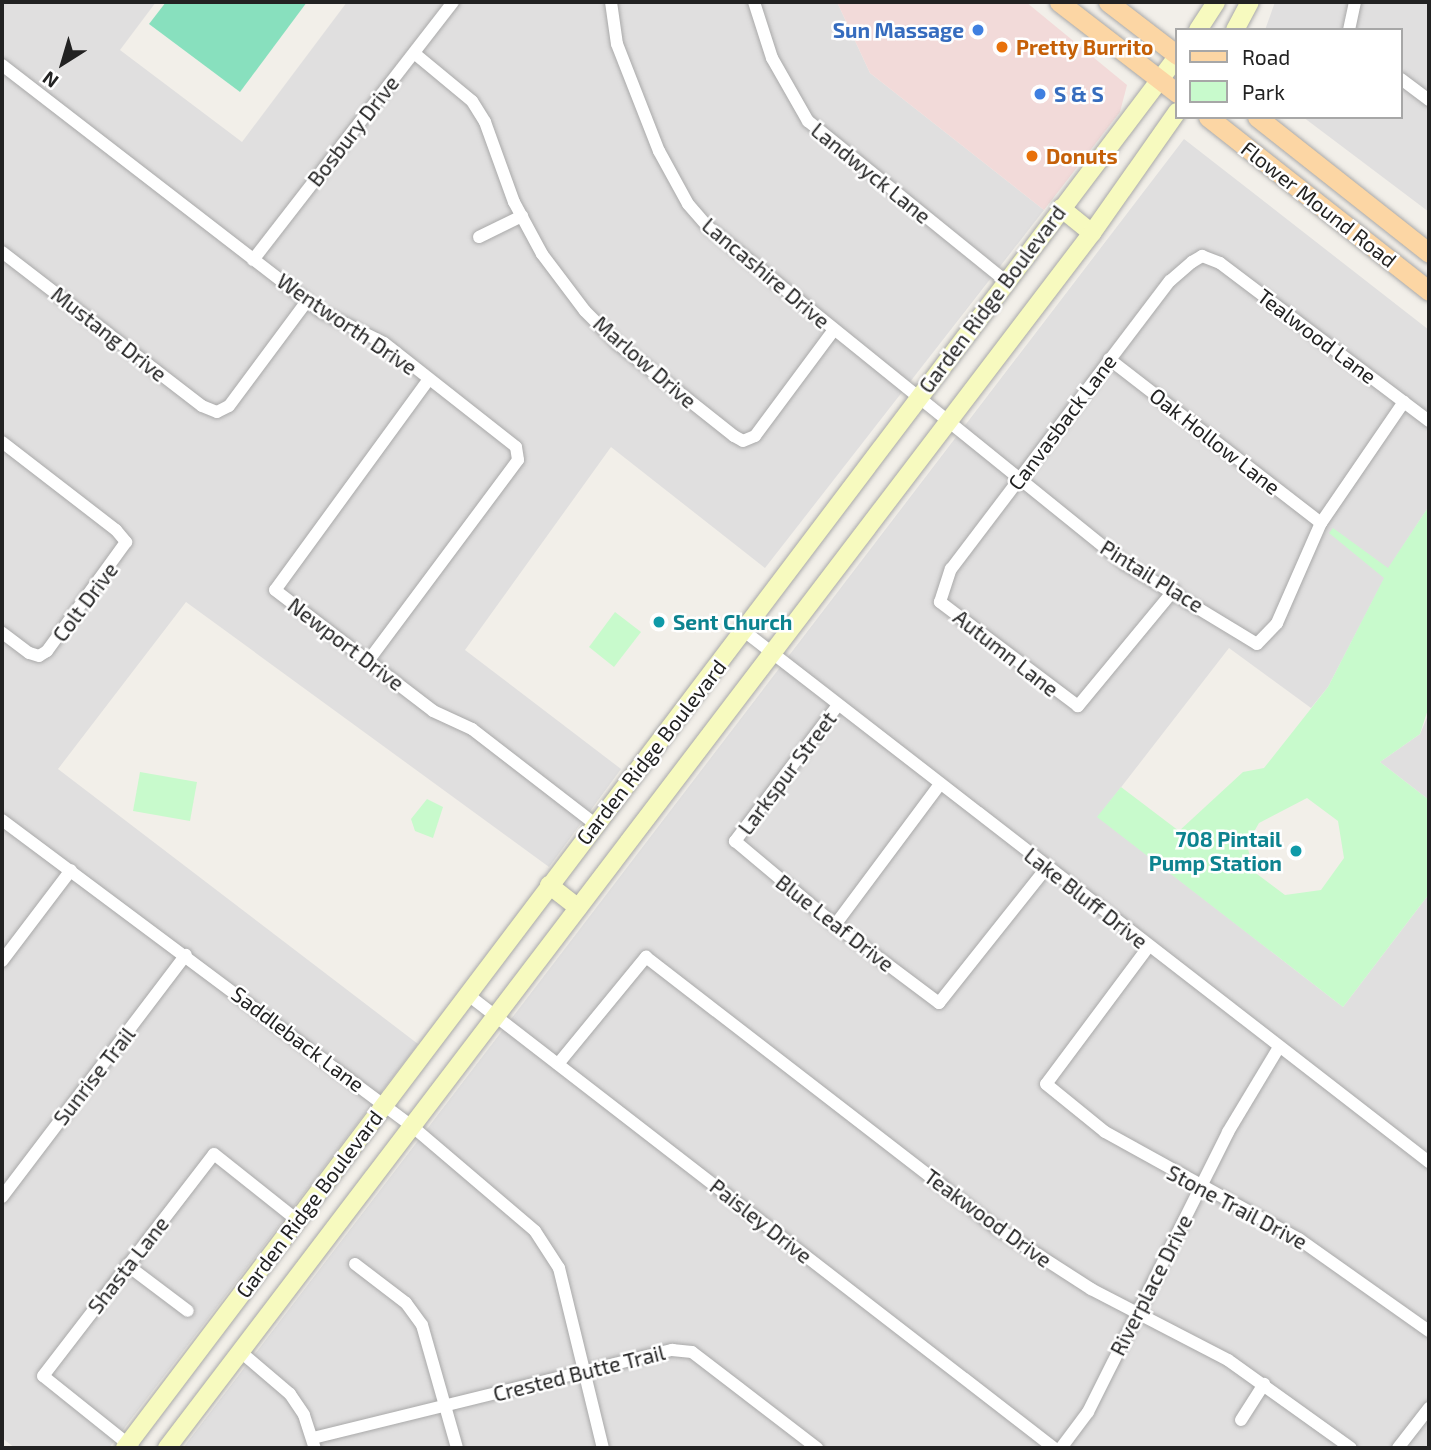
<!DOCTYPE html>
<html>
<head>
<meta charset="utf-8">
<style>
	body { margin:0 }
	#map { position:relative; width:1431px; height:1450px; overflow:hidden; background:#f2efe9; font-family:"Exo 2",sans-serif }
	div>[style] { position:absolute }
	.residential>* { inset:0; background:#e0dfdf }
	.commercial>* { inset:0; background:#f2dad9 }
	.park>* { inset:0; background:#c8facc }
	.pitch>* { inset:0; background:#88e0be }
	.roads { filter:drop-shadow(0 0 2px #a9a9a9) drop-shadow(0 0 2px #a9a9a9) }
	.minor>* { height:12px; margin:-6px; padding:0 6px; transform-origin:6px; border-radius:6px; background:#fff }
	.secondary>* { height:18px; margin:-9px; padding:0 9px; transform-origin:9px; border-radius:9px; background:#f7fabf }
	.primary>* { height:19px; margin:-9.5px; padding:0 9.5px; transform-origin:9.5px; border-radius:9.5px; background:#fcd6a4 }
	.dots>* { width:19px; height:19px; translate:-50% -50%; box-sizing:border-box; border:4px solid #fff; border-radius:50% }
	span { translate:-50% -50%; white-space:nowrap; text-align:center; line-height:1.15; -webkit-text-stroke:5px #fff; paint-order:stroke }
	.shop-label { font-size:21px; color:#366cbe; font-weight:700 }
	.right { translate:-100% -50%; text-align:right }
	.left { translate:0 -50%; text-align:left }
	.food-label { font-size:21px; color:#c56008; font-weight:700 }
	.street-label { font-size:21px; color:#222 }
	.culture-label { font-size:21px; color:#0d838f; font-weight:700 }
	.frame { position:absolute; inset:0; border:4px solid #222; pointer-events:none }
	.legend { position:absolute; left:1175px; top:28px; width:228px; height:91px; box-sizing:border-box; background:#fff; border:2px solid #a7a7a7; margin:0; padding:9px 12px; list-style:none; font-size:21px; color:#222 }
	.legend li { display:flex; align-items:center; gap:14px; height:35px }
	.legend b { width:35px; border:2px solid #a7a7a7 }
	.north { position:absolute; left:28px; top:28px; width:70px; height:70px; -webkit-text-stroke:5px #fff; paint-order:stroke; rotate:217deg; font-size:19px; font-weight:700; line-height:28px; text-align:center; color:#222 }
	.north::after { content:''; display:block; margin:auto; width:24px; height:32px; background:#222; clip-path:polygon(50% 0,100% 100%,50% 72%,0 100%) }
</style>
</head>
<body>
<div id="map">
	<div class="residential">
		<div style="clip-path:polygon(2px 2px,156px 2px,120px 50px,242px 142px,347px 2px,837px 2px,870px 73px,1044px 210px,765px 568px,611px 447px,465px 650px,621px 769px,549px 867px,186px 602px,58px 769px,418px 1044px,109px 1448px,15px 1448px,2px 1438px)"></div>
		<div style="clip-path:polygon(1275px 2px,1429px 2px,1429px 212px,1303px 117px,1401px 117px,1401px 30px,1265px 30px)"></div>
		<div style="clip-path:polygon(1184px 139px,1429px 330px,1429px 506px,1388px 569px,1333px 529px,1330px 533px,1385px 577px,1328px 687px,1311px 708px,1229px 648px,1098px 817px,1343px 1007px,1429px 894px,1429px 1448px,183px 1448px)"></div>
		<div style="clip-path:polygon(1429px 713px,1429px 800px,1380px 762px,1420px 734px)"></div>
	</div>
	<div class="commercial">
		<div style="clip-path:polygon(837px 2px,1026px 2px,1127px 85px,1120px 112px,1044px 210px,870px 73px)"></div>
	</div>
	<div class="park">
		<div style="clip-path:polygon(evenodd,1429px 506px,1429px 706px,1420px 734px,1380px 762px,1429px 800px,1429px 894px,1343px 1007px,1097px 817px,1121px 787px,1179px 831px,1243px 772px,1264px 768px,1328px 687px,1384px 578px,1329px 533px,1333px 528px,1388px 568px,1429px 506px,1307px 798px,1338px 821px,1344px 858px,1321px 890px,1285px 895px,1253px 871px,1247px 844px,1259px 823px,1307px 798px)"></div>
		<div style="clip-path:polygon(615px 612px,641px 632px,614px 667px,589px 647px)"></div>
		<div style="clip-path:polygon(140px 772px,197px 782px,190px 821px,133px 811px)"></div>
		<div style="clip-path:polygon(427px 799px,443px 807px,433px 838px,415px 831px,411px 819px)"></div>
	</div>
	<div class="pitch">
		<div style="clip-path:polygon(166px 2px,307px 2px,240px 92px,149px 24px)"></div>
	</div>
	<div class="roads">
		<div class="minor">
			<div style="left:611px;top:2px;width:42px;rotate:81.9deg"></div>
			<div style="left:617px;top:44px;width:115px;rotate:68.6deg"></div>
			<div style="left:659px;top:151px;width:60px;rotate:61.3deg"></div>
			<div style="left:688px;top:204px;width:30px;rotate:49deg"></div>
			<div style="left:708px;top:227px;width:536px;rotate:38.94deg"></div>
			<div style="left:1125px;top:564px;width:154px;rotate:31.2deg"></div>
			<div style="left:1257px;top:644px;width:29px;rotate:-46deg"></div>
			<div style="left:1277px;top:623px;width:109px;rotate:-66.3deg"></div>
			<div style="left:1321px;top:523px;width:147px;rotate:-55.6deg"></div>
			<div style="left:754px;top:2px;width:59px;rotate:72.2deg"></div>
			<div style="left:772px;top:58px;width:73px;rotate:60.3deg"></div>
			<div style="left:808px;top:121px;width:252px;rotate:39deg"></div>
			<div style="left:1349px;top:30px;width:29px;rotate:-78deg"></div>
			<div style="left:414px;top:53px;width:75px;rotate:39.6deg"></div>
			<div style="left:472px;top:101px;width:25px;rotate:58deg"></div>
			<div style="left:485px;top:122px;width:85px;rotate:70.1deg"></div>
			<div style="left:514px;top:202px;width:59px;rotate:61.7deg"></div>
			<div style="left:542px;top:254px;width:71px;rotate:53deg"></div>
			<div style="left:585px;top:311px;width:47px;rotate:45deg"></div>
			<div style="left:618px;top:344px;width:148px;rotate:38.4deg"></div>
			<div style="left:734px;top:436px;width:10px;rotate:29deg"></div>
			<div style="left:743px;top:441px;width:13px;rotate:-23deg"></div>
			<div style="left:755px;top:436px;width:131px;rotate:-53.4deg"></div>
			<div style="left:2px;top:65px;width:404px;rotate:37.7deg"></div>
			<div style="left:322px;top:312px;width:69px;rotate:26.6deg"></div>
			<div style="left:384px;top:343px;width:168px;rotate:38.2deg"></div>
			<div style="left:516px;top:447px;width:13px;rotate:81deg"></div>
			<div style="left:518px;top:460px;width:251px;rotate:126.7deg"></div>
			<div style="left:1401px;top:79px;width:35px;rotate:37deg"></div>
			<div style="left:479px;top:237px;width:48px;rotate:-26deg"></div>
			<div style="left:2px;top:252px;width:252px;rotate:37.6deg"></div>
			<div style="left:202px;top:406px;width:16px;rotate:22deg"></div>
			<div style="left:217px;top:412px;width:13px;rotate:-27deg"></div>
			<div style="left:229px;top:406px;width:131px;rotate:-53.4deg"></div>
			<div style="left:253px;top:260px;width:326px;rotate:-52.2deg"></div>
			<div style="left:1109px;top:359px;width:268px;rotate:37.7deg"></div>
			<div style="left:429px;top:379px;width:261px;rotate:126.1deg"></div>
			<div style="left:275px;top:590px;width:199px;rotate:37.4deg"></div>
			<div style="left:433px;top:711px;width:43px;rotate:24.8deg"></div>
			<div style="left:472px;top:729px;width:155px;rotate:37.7deg"></div>
			<div style="left:2px;top:442px;width:144px;rotate:37.7deg"></div>
			<div style="left:116px;top:530px;width:16px;rotate:50deg"></div>
			<div style="left:126px;top:542px;width:135px;rotate:125.9deg"></div>
			<div style="left:47px;top:651px;width:9px;rotate:148deg"></div>
			<div style="left:39px;top:656px;width:10px;rotate:-163deg"></div>
			<div style="left:29px;top:653px;width:34px;rotate:-143deg"></div>
			<div style="left:1174px;top:590px;width:151px;rotate:129.6deg"></div>
			<div style="left:1078px;top:706px;width:173px;rotate:-143deg"></div>
			<div style="left:940px;top:602px;width:35px;rotate:-72deg"></div>
			<div style="left:951px;top:569px;width:362px;rotate:-52.8deg"></div>
			<div style="left:1170px;top:281px;width:29px;rotate:-41deg"></div>
			<div style="left:1192px;top:262px;width:12px;rotate:-31deg"></div>
			<div style="left:1202px;top:256px;width:19px;rotate:21deg"></div>
			<div style="left:1220px;top:263px;width:262px;rotate:37.1deg"></div>
			<div style="left:744px;top:631px;width:867px;rotate:37.78deg"></div>
			<div style="left:838px;top:705px;width:171px;rotate:127.1deg"></div>
			<div style="left:735px;top:841px;width:131px;rotate:40deg"></div>
			<div style="left:835px;top:925px;width:130px;rotate:36.9deg"></div>
			<div style="left:939px;top:1003px;width:174px;rotate:-51.5deg"></div>
			<div style="left:2px;top:820px;width:513px;rotate:36.76deg"></div>
			<div style="left:413px;top:1127px;width:160px;rotate:40.4deg"></div>
			<div style="left:535px;top:1231px;width:44px;rotate:57deg"></div>
			<div style="left:559px;top:1268px;width:185px;rotate:76.3deg"></div>
			<div style="left:835px;top:925px;width:176px;rotate:-53.3deg"></div>
			<div style="left:1149px;top:946px;width:172px;rotate:126.7deg"></div>
			<div style="left:1046px;top:1084px;width:76px;rotate:39.1deg"></div>
			<div style="left:1105px;top:1132px;width:222px;rotate:28.9deg"></div>
			<div style="left:1299px;top:1239px;width:159px;rotate:35.3deg"></div>
			<div style="left:2px;top:961px;width:114px;rotate:-52.8deg"></div>
			<div style="left:467px;top:994px;width:742px;rotate:37.72deg"></div>
			<div style="left:558px;top:1064px;width:139px;rotate:-50.6deg"></div>
			<div style="left:646px;top:957px;width:445px;rotate:37.7deg"></div>
			<div style="left:998px;top:1229px;width:111px;rotate:32.8deg"></div>
			<div style="left:1091px;top:1289px;width:154px;rotate:27.4deg"></div>
			<div style="left:1228px;top:1360px;width:151px;rotate:35.6deg"></div>
			<div style="left:2px;top:1197px;width:304px;rotate:-52.8deg"></div>
			<div style="left:355px;top:1264px;width:64px;rotate:37.4deg"></div>
			<div style="left:406px;top:1303px;width:27px;rotate:54deg"></div>
			<div style="left:422px;top:1325px;width:128px;rotate:74.1deg"></div>
			<div style="left:127px;top:1265px;width:76px;rotate:37deg"></div>
			<div style="left:242px;top:1353px;width:63px;rotate:40.5deg"></div>
			<div style="left:290px;top:1394px;width:25px;rotate:56deg"></div>
			<div style="left:304px;top:1415px;width:35px;rotate:72deg"></div>
			<div style="left:1241px;top:1420px;width:43px;rotate:-57.4deg"></div>
			<div style="left:313px;top:1438px;width:370px;rotate:-13.8deg"></div>
			<div style="left:672px;top:1350px;width:20px;rotate:6deg"></div>
			<div style="left:692px;top:1352px;width:158px;rotate:37.5deg"></div>
			<div style="left:133px;top:1448px;width:115px;rotate:-141.3deg"></div>
			<div style="left:43px;top:1376px;width:280px;rotate:-52.4deg"></div>
			<div style="left:214px;top:1154px;width:106px;rotate:38.5deg"></div>
			<div style="left:1061px;top:1448px;width:45px;rotate:-53.1deg"></div>
			<div style="left:1088px;top:1412px;width:313px;rotate:-63.4deg"></div>
			<div style="left:1228px;top:1132px;width:99px;rotate:-59deg"></div>
			<div style="left:1398px;top:1448px;width:51px;rotate:-52.2deg"></div>
		</div>
		<div class="secondary">
			<div style="left:1198px;top:30px;width:33px;rotate:-57deg"></div>
			<div style="left:1235px;top:30px;width:32px;rotate:-62deg"></div>
			<div style="left:1061px;top:208px;width:40px;rotate:39deg"></div>
			<div style="left:549px;top:885px;width:37px;rotate:38deg"></div>
			<div style="left:125px;top:1448px;width:1744px;rotate:-52.9deg"></div>
			<div style="left:167px;top:1448px;width:1527px;rotate:-52.72deg"></div>
			<div style="left:1092px;top:233px;width:148px;rotate:-54.9deg"></div>
		</div>
		<div class="primary">
			<div style="left:1059px;top:2px;width:149px;rotate:37.6deg"></div>
			<div style="left:1108px;top:2px;width:87px;rotate:37.5deg"></div>
			<div style="left:1208px;top:117px;width:281px;rotate:38.2deg"></div>
			<div style="left:1257px;top:117px;width:219px;rotate:38.3deg"></div>
		</div>
	</div>
	<div class="dots">
		<div style="left:978px;top:30px;background:#3f7fe0"></div>
		<div style="left:1002px;top:47px;background:#e8710a"></div>
		<div style="left:1040px;top:94px;background:#3f7fe0"></div>
		<div style="left:1032px;top:156px;background:#e8710a"></div>
		<div style="left:659px;top:622px;background:#0f9aa8"></div>
		<div style="left:1296px;top:851px;background:#0f9aa8"></div>
	</div>
	<div class="shop-label">
		<span class="right" style="left:964px;top:30px">Sun Massage</span>
		<span class="left" style="left:1054px;top:94px">S &amp; S</span>
	</div>
	<div class="food-label">
		<span class="left" style="left:1016px;top:47px">Pretty Burrito</span>
		<span class="left" style="left:1046px;top:156px">Donuts</span>
	</div>
	<div class="street-label">
		<span style="left:353px;top:131px;rotate:-52deg">Bosbury Drive</span>
		<span style="left:871px;top:173px;rotate:39deg">Landwyck Lane</span>
		<span style="left:1319px;top:204px;rotate:38deg">Flower Mound Road</span>
		<span style="left:766px;top:273px;rotate:40deg">Lancashire Drive</span>
		<span style="left:992px;top:299px;rotate:-53deg">Garden Ridge Boulevard</span>
		<span style="left:347px;top:324px;rotate:34deg">Wentworth Drive</span>
		<span style="left:109px;top:334px;rotate:38deg">Mustang Drive</span>
		<span style="left:1317px;top:336px;rotate:37deg">Tealwood Lane</span>
		<span style="left:645px;top:362px;rotate:41deg">Marlow Drive</span>
		<span style="left:1062px;top:422px;rotate:-53deg">Canvasback Lane</span>
		<span style="left:1215px;top:441px;rotate:38deg">Oak Hollow Lane</span>
		<span style="left:1152px;top:576px;rotate:32deg">Pintail Place</span>
		<span style="left:85px;top:602px;rotate:-53deg">Colt Drive</span>
		<span style="left:346px;top:644px;rotate:37deg">Newport Drive</span>
		<span style="left:1006px;top:653px;rotate:38deg">Autumn Lane</span>
		<span style="left:651px;top:752px;rotate:-52deg">Garden Ridge Boulevard</span>
		<span style="left:787px;top:773px;rotate:-53deg">Larkspur Street</span>
		<span style="left:1086px;top:898px;rotate:38deg">Lake Bluff Drive</span>
		<span style="left:835px;top:923px;rotate:38deg">Blue Leaf Drive</span>
		<span style="left:298px;top:1039px;rotate:37deg">Saddleback Lane</span>
		<span style="left:94px;top:1076px;rotate:-52deg">Sunrise Trail</span>
		<span style="left:309px;top:1204px;rotate:-53deg">Garden Ridge Boulevard</span>
		<span style="left:1237px;top:1207px;rotate:28deg">Stone Trail Drive</span>
		<span style="left:988px;top:1218px;rotate:36deg">Teakwood Drive</span>
		<span style="left:761px;top:1221px;rotate:38deg">Paisley Drive</span>
		<span style="left:128px;top:1265px;rotate:-52deg">Shasta Lane</span>
		<span style="left:1151px;top:1285px;rotate:-63deg">Riverplace Drive</span>
		<span style="left:579px;top:1373px;rotate:-14deg">Crested Butte Trail</span>
	</div>
	<div class="culture-label">
		<span class="left" style="left:673px;top:622px">Sent Church</span>
		<span class="right" style="left:1282px;top:851px">708 Pintail<br>Pump Station</span>
	</div>
	<div class="frame"></div>
	<ul class="legend">
	<li><b style="height:9px;background:#fcd6a4"></b>Road</li>
	<li><b style="height:19px;background:#c8facc"></b>Park</li>
	</ul>
	<div class="north">N</div>
</div>
</body>
</html>
